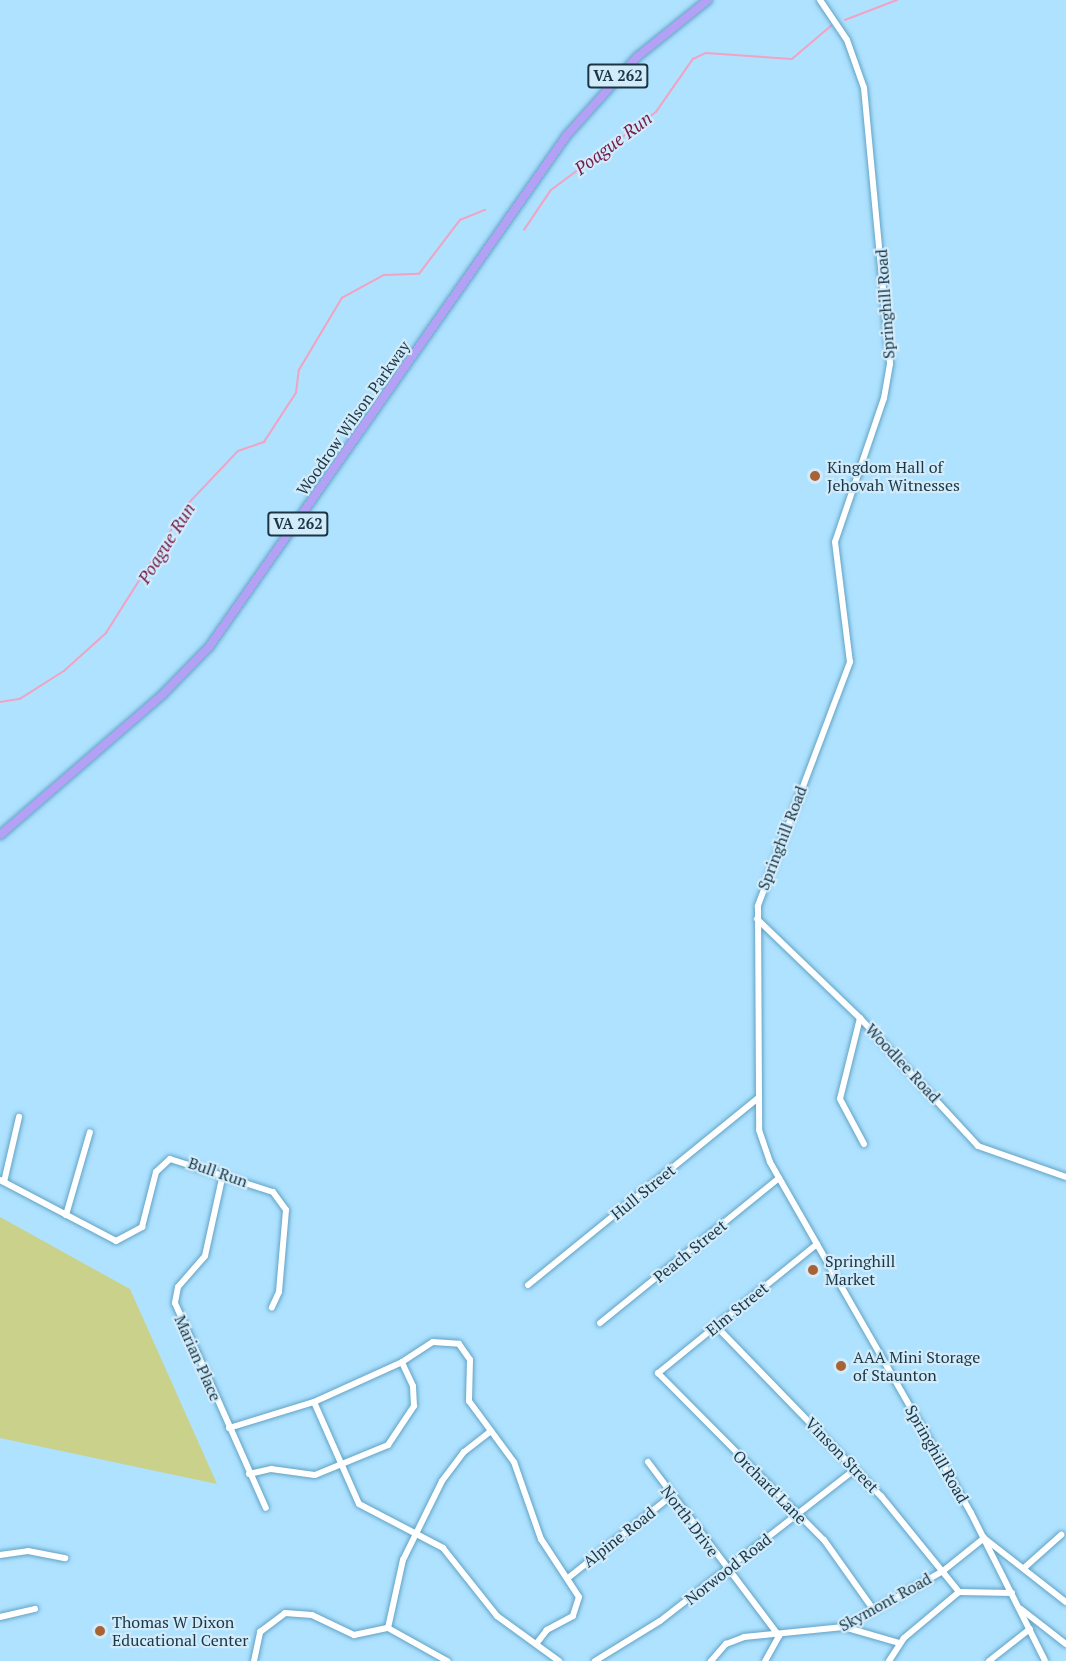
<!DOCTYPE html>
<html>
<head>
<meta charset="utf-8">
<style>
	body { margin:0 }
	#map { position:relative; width:1066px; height:1661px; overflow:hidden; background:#aee2ff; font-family:"PT Serif",serif }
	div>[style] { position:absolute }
	.green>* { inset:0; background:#cad18b }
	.stream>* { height:1.5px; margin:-0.75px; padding:0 0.75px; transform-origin:0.75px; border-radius:0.75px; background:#f2a2c2 }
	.roads { filter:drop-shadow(0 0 2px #62a3c5) drop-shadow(0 0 2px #62a3c5) }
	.minor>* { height:6px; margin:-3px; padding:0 3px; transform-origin:3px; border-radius:3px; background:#fff }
	.highway>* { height:8px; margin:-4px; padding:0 4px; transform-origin:4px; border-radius:4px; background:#b3a1f5 }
	.dots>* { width:16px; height:16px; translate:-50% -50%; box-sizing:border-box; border:3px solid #d2ebfa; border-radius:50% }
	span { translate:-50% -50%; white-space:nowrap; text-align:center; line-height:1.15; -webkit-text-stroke:4.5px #d2ebfa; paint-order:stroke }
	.shield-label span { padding:2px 4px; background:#d2ebfa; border:2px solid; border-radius:4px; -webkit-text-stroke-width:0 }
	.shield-label { font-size:15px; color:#1a3543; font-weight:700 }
	.street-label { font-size:16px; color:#1a3543 }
	.poi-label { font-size:16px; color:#1a3543 }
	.left { translate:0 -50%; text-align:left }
	.water-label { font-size:18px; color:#751b49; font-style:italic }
</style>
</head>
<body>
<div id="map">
	<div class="green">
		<div style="clip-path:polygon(0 1217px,130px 1289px,217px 1484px,0 1438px)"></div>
	</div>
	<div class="stream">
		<div style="left:845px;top:20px;width:56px;rotate:-21deg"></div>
		<div style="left:524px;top:230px;width:48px;rotate:-56deg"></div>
		<div style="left:551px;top:190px;width:131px;rotate:-36.6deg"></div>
		<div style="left:656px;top:112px;width:65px;rotate:-55.1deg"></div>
		<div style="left:693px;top:59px;width:14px;rotate:-25deg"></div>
		<div style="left:706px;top:53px;width:86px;rotate:4deg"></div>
		<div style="left:792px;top:59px;width:52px;rotate:-40.4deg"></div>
		<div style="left:0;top:702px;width:20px;rotate:-9deg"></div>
		<div style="left:20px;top:699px;width:52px;rotate:-32.5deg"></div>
		<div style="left:64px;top:671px;width:57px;rotate:-42.1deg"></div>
		<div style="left:106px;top:633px;width:151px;rotate:-57.7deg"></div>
		<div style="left:187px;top:505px;width:74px;rotate:-46.6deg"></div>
		<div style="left:238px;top:451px;width:28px;rotate:-19deg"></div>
		<div style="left:264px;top:442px;width:59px;rotate:-56.9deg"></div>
		<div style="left:296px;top:393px;width:23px;rotate:-83deg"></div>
		<div style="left:299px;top:370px;width:84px;rotate:-59.2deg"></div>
		<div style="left:342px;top:298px;width:48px;rotate:-28.7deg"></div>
		<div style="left:384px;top:275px;width:35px;rotate:-2deg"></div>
		<div style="left:419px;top:274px;width:68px;rotate:-52.8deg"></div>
		<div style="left:460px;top:220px;width:27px;rotate:-22deg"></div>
	</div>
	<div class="roads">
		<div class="minor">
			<div style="left:820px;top:0;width:48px;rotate:56deg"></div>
			<div style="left:847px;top:40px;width:51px;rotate:70.5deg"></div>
			<div style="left:864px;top:88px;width:277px;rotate:84.6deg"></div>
			<div style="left:890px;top:364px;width:35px;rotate:100deg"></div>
			<div style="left:884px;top:398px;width:152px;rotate:108.8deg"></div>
			<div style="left:835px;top:542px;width:121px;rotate:82.9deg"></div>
			<div style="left:850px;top:662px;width:261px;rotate:110.7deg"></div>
			<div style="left:758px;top:906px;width:224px;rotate:89.7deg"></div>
			<div style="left:759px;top:1130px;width:34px;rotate:71deg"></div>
			<div style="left:770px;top:1162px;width:404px;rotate:60.2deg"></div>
			<div style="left:971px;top:1513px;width:165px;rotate:63.4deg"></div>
			<div style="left:757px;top:919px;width:143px;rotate:43.9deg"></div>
			<div style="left:860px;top:1018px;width:174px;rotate:47.3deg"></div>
			<div style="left:978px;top:1146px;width:93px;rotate:19.4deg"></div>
			<div style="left:860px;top:1018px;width:83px;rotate:103.9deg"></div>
			<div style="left:840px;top:1099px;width:51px;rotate:61.9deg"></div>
			<div style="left:223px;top:1174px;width:84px;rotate:102.4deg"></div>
			<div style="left:205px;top:1256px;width:41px;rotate:131.1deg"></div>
			<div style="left:178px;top:1287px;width:16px;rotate:101deg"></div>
			<div style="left:175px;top:1303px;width:224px;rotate:66.1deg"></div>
			<div style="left:0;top:1180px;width:131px;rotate:27.7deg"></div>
			<div style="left:116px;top:1241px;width:30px;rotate:-28deg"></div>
			<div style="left:142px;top:1227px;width:57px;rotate:-75.7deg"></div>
			<div style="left:156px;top:1172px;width:19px;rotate:-43deg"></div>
			<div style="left:170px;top:1159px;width:108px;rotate:17.8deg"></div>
			<div style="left:273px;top:1192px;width:22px;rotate:54deg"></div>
			<div style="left:286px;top:1210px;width:82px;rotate:94.9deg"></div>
			<div style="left:279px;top:1292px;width:17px;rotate:115deg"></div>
			<div style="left:4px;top:1182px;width:67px;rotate:-77deg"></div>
			<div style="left:66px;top:1215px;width:86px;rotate:-73.9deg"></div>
			<div style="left:817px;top:1244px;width:205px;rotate:140.9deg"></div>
			<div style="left:658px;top:1373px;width:235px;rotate:45.2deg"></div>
			<div style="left:824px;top:1540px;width:85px;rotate:54.6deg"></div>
			<div style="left:528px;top:1285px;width:296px;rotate:-39.1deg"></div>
			<div style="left:600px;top:1323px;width:230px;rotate:-39deg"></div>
			<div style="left:716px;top:1326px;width:237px;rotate:45.9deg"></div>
			<div style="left:881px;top:1496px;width:124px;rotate:50.9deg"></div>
			<div style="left:314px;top:1402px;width:111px;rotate:66.2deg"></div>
			<div style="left:359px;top:1504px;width:95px;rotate:27.6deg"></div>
			<div style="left:443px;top:1548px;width:87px;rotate:51.5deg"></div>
			<div style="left:497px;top:1616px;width:77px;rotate:36deg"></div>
			<div style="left:229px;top:1428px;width:89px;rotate:-17deg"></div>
			<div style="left:314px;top:1402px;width:97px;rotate:-24.4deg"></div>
			<div style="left:402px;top:1362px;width:37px;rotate:-33deg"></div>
			<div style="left:433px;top:1342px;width:26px;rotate:4deg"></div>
			<div style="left:459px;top:1344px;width:19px;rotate:55deg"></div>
			<div style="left:470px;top:1360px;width:41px;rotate:91.4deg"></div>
			<div style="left:469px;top:1401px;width:76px;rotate:53.6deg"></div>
			<div style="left:514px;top:1462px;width:82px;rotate:70.7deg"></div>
			<div style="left:541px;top:1539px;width:69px;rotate:56.8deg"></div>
			<div style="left:579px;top:1597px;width:20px;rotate:108deg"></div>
			<div style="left:573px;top:1616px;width:30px;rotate:152deg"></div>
			<div style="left:547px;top:1630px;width:16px;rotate:128deg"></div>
			<div style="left:648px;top:1462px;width:218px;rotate:53deg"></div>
			<div style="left:779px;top:1636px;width:29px;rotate:119deg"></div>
			<div style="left:249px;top:1474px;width:23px;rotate:-13deg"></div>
			<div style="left:271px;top:1469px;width:44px;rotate:7.8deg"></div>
			<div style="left:315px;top:1475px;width:79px;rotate:-22.3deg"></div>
			<div style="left:388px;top:1445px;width:47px;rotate:-56.3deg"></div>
			<div style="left:414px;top:1406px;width:20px;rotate:-93deg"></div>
			<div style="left:413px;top:1386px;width:26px;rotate:-115deg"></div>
			<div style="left:984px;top:1538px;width:104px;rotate:38deg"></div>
			<div style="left:0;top:1555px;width:28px;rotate:-8deg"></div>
			<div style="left:28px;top:1551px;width:38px;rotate:11deg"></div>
			<div style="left:1024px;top:1568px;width:50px;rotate:-41.7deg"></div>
			<div style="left:568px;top:1578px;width:130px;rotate:-38.5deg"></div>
			<div style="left:1021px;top:1609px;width:57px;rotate:37.9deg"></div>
			<div style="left:0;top:1617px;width:36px;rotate:-13deg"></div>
			<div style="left:844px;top:1627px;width:57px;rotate:16.2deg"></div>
			<div style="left:388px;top:1628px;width:70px;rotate:-77.6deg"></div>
			<div style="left:403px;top:1560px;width:88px;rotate:-63.7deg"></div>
			<div style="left:442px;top:1481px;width:36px;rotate:-53deg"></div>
			<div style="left:464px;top:1452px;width:34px;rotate:-38deg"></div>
			<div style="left:388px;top:1628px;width:68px;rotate:29.2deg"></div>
			<div style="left:254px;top:1661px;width:30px;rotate:-78deg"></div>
			<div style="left:260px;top:1632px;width:31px;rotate:-37deg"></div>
			<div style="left:285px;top:1613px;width:27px;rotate:4deg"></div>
			<div style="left:312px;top:1615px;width:47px;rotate:25.5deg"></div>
			<div style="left:354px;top:1635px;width:35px;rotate:-12deg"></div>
			<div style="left:595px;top:1661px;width:76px;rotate:-31.6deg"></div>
			<div style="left:660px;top:1621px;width:247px;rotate:-37.9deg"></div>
			<div style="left:711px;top:1661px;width:23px;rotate:-49deg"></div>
			<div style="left:726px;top:1644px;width:19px;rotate:-21deg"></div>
			<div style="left:744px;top:1637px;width:100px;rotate:-5.7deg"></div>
			<div style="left:844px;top:1627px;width:114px;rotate:-29.5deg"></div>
			<div style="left:943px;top:1571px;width:53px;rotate:-38.8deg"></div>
			<div style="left:889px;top:1661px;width:27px;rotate:-57deg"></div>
			<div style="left:904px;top:1638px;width:72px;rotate:-39.9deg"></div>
			<div style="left:959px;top:1592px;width:53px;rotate:1.1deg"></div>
			<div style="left:989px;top:1661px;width:52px;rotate:-38deg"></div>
		</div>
		<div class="highway">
			<div style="left:0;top:835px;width:214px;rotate:-40.8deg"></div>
			<div style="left:162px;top:695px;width:67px;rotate:-45.6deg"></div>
			<div style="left:209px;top:647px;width:625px;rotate:-55.04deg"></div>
			<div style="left:567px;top:135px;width:105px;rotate:-48.1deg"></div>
			<div style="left:637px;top:57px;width:91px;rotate:-38.8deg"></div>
		</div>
	</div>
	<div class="dots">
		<div style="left:815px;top:476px;background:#a76333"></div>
		<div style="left:813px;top:1270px;background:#a76333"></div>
		<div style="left:841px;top:1366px;background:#a76333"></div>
		<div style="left:100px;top:1631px;background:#a76333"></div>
	</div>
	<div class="shield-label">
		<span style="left:618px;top:76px">VA 262</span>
		<span style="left:298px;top:524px">VA 262</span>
	</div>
	<div class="street-label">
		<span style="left:885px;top:304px;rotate:-94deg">Springhill Road</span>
		<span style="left:353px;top:418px;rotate:-55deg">Woodrow Wilson Parkway</span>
		<span style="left:782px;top:838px;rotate:-69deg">Springhill Road</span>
		<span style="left:903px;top:1063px;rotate:47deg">Woodlee Road</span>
		<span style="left:218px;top:1172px;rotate:19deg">Bull Run</span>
		<span style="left:643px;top:1192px;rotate:-39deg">Hull Street</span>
		<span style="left:690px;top:1251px;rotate:-39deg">Peach Street</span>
		<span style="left:737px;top:1309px;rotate:-39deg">Elm Street</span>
		<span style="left:198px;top:1358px;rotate:66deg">Marian Place</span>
		<span style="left:937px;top:1454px;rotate:60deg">Springhill Road</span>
		<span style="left:842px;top:1455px;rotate:46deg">Vinson Street</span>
		<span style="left:770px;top:1487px;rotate:45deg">Orchard Lane</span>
		<span style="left:690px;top:1521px;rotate:53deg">North Drive</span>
		<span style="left:619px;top:1537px;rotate:-38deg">Alpine Road</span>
		<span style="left:728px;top:1569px;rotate:-38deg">Norwood Road</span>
		<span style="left:885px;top:1602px;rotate:-29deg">Skymont Road</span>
	</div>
	<div class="poi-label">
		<span class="left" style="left:827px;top:476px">Kingdom Hall of<br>Jehovah Witnesses</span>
		<span class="left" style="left:825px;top:1270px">Springhill<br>Market</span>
		<span class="left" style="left:853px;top:1366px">AAA Mini Storage<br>of Staunton</span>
		<span class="left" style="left:112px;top:1631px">Thomas W Dixon<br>Educational Center</span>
	</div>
	<div class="water-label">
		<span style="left:613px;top:143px;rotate:-37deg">Poague Run</span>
		<span style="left:166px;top:543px;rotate:-58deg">Poague Run</span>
	</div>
</div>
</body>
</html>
